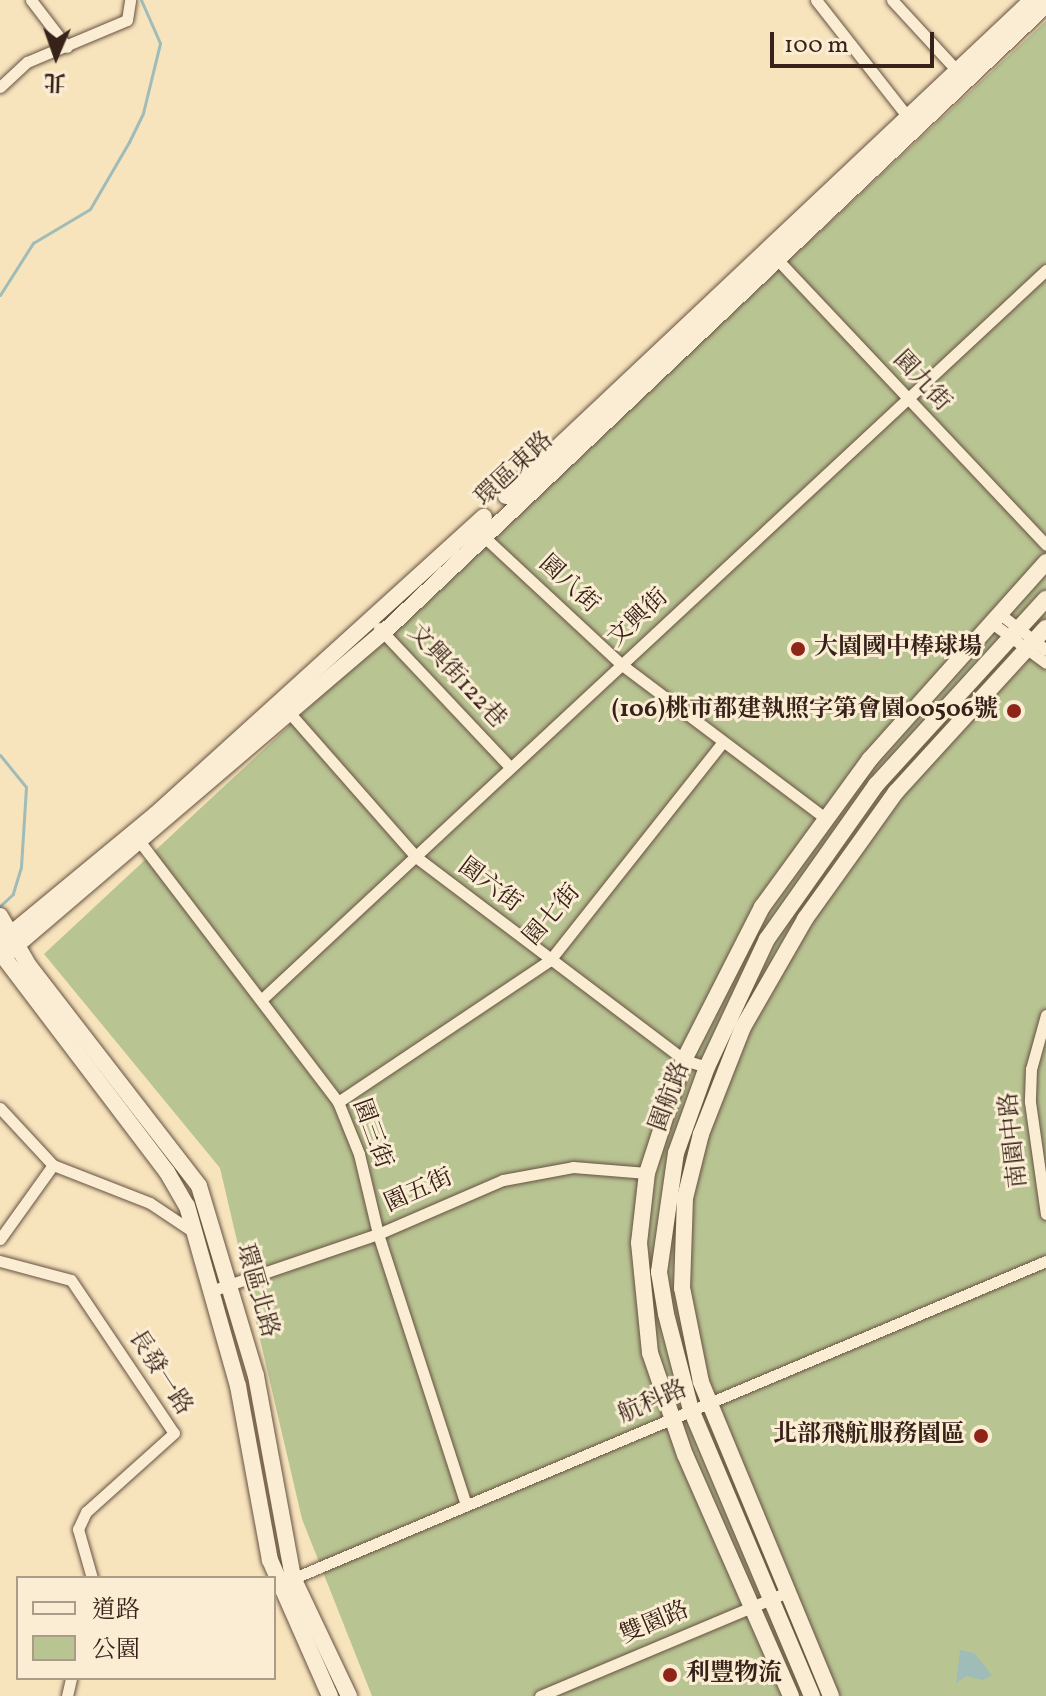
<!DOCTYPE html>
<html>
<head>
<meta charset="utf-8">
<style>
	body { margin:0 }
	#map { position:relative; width:1046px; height:1696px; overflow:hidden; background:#f7e3bc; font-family:Vollkorn,"Noto Serif TC",serif }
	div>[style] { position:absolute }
	.green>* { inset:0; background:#b9c493 }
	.water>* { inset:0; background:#a0bcb9 }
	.stream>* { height:3px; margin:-1.5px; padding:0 1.5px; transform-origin:1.5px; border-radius:1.5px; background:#a0bcb9 }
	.roads { filter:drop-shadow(0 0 2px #675242) drop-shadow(0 0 2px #675242) }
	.street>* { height:11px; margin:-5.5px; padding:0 5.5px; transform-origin:5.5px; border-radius:5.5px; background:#faedd3 }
	.secondary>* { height:16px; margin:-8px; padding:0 8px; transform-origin:8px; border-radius:8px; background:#faedd3 }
	.dots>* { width:22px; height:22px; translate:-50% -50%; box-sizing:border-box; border:4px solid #faedd3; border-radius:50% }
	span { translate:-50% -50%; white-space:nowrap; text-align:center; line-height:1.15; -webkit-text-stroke:6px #faedd3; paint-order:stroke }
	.street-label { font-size:24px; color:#372119 }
	.poi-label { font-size:24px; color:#372119; font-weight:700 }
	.left { translate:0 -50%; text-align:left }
	.right { translate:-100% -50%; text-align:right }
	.legend { position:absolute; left:16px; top:1576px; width:260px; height:104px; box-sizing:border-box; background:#faedd3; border:2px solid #ac9b89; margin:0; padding:10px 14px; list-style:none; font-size:24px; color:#372119 }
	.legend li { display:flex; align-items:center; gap:16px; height:40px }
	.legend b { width:40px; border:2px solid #ac9b89 }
	.north { position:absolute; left:16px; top:16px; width:80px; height:80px; -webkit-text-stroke:6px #faedd3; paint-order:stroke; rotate:182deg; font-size:22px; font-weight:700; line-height:32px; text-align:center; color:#372119 }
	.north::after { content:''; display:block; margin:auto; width:28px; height:36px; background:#372119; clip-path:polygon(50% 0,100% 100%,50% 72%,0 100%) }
	.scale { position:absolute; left:770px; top:32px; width:164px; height:36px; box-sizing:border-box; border:4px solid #372119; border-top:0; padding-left:10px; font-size:24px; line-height:28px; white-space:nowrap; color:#372119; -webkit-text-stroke:6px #faedd3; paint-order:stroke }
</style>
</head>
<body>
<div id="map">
	<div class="green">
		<div style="clip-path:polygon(1046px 21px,1046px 1696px,372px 1696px,302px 1519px,220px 1168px,44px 954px)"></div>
	</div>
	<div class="water">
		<div style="clip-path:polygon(960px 1650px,974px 1653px,992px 1675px,983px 1680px,966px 1676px,956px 1683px)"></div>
	</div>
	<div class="stream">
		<div style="left:0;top:295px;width:62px;rotate:-57.6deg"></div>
		<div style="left:33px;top:243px;width:66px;rotate:-30.8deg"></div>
		<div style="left:90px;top:209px;width:78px;rotate:-59.8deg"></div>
		<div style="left:129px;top:142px;width:32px;rotate:-64deg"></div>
		<div style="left:143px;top:113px;width:72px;rotate:-76.3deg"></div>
		<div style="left:160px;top:43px;width:47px;rotate:-113.8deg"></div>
		<div style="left:0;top:755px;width:41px;rotate:50.9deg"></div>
		<div style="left:26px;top:787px;width:80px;rotate:93.6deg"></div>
		<div style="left:21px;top:867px;width:28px;rotate:107deg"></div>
		<div style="left:13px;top:894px;width:18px;rotate:137deg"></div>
	</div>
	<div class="roads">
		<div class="street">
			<div style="left:31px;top:0;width:59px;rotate:52.5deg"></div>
			<div style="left:816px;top:0;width:147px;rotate:51.9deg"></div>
			<div style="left:892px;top:0;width:102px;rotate:47.4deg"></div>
			<div style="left:0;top:87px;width:37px;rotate:-43deg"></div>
			<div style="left:27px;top:62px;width:108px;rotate:-22.8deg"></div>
			<div style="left:127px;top:20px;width:20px;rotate:-81deg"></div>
			<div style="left:775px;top:257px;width:395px;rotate:46.7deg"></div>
			<div style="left:481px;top:534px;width:192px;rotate:42.9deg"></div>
			<div style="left:622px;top:665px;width:254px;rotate:37deg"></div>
			<div style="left:1000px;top:614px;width:58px;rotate:38deg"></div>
			<div style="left:992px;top:623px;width:67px;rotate:36.5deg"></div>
			<div style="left:379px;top:628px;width:191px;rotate:46.7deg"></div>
			<div style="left:287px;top:710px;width:196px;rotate:48.7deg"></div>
			<div style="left:416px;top:857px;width:336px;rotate:37.1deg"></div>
			<div style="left:684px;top:1060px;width:24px;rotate:17deg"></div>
			<div style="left:137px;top:838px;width:332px;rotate:52.7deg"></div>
			<div style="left:338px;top:1102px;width:56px;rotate:68deg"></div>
			<div style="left:359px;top:1154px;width:82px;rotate:76.6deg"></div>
			<div style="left:378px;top:1234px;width:285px;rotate:72deg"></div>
			<div style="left:261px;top:1000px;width:1072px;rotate:-42.92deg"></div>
			<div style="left:1046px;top:1015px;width:56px;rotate:105.5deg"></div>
			<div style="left:1031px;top:1069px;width:33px;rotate:92deg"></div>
			<div style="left:1030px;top:1102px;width:113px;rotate:81.9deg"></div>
			<div style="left:338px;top:1102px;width:255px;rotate:-33.8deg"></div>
			<div style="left:550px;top:960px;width:277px;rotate:-51.6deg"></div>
			<div style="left:0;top:1108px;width:78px;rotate:47.1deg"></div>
			<div style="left:53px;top:1165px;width:104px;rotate:21.4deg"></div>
			<div style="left:150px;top:1203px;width:54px;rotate:33.7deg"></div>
			<div style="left:0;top:1239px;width:91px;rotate:-54.4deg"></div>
			<div style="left:0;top:1261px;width:73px;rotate:15deg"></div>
			<div style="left:71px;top:1280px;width:184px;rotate:56.1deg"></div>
			<div style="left:174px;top:1433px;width:118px;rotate:138.1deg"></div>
			<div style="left:86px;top:1512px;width:19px;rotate:115deg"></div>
			<div style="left:78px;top:1529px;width:51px;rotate:74.1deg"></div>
			<div style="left:214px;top:1290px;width:173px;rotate:-18.9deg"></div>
			<div style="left:378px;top:1234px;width:136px;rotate:-23.4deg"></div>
			<div style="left:503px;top:1180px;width:71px;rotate:-10.5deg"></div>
			<div style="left:573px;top:1167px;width:74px;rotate:4.6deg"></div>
			<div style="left:287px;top:1581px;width:824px;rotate:-22.86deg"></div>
			<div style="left:67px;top:1696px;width:18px;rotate:-77deg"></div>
			<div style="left:540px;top:1696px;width:268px;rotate:-22.8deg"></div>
		</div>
		<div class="secondary">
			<div style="left:506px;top:496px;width:723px;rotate:-43.32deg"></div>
			<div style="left:0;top:916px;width:58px;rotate:59.9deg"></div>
			<div style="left:29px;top:966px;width:278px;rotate:52.3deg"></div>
			<div style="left:199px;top:1186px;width:198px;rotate:73.3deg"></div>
			<div style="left:256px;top:1376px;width:205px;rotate:79.6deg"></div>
			<div style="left:293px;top:1578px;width:131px;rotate:64.6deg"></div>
			<div style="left:0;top:943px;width:201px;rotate:-39.6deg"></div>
			<div style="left:155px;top:815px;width:444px;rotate:-42.2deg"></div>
			<div style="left:0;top:952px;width:276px;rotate:52.8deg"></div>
			<div style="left:167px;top:1172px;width:39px;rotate:60deg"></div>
			<div style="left:187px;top:1206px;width:187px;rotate:74.2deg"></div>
			<div style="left:238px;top:1386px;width:177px;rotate:79.6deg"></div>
			<div style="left:270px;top:1560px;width:149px;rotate:66.2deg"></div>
			<div style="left:3px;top:957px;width:499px;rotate:-40.5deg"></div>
			<div style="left:383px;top:633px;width:913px;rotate:-43.45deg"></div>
			<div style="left:791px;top:1696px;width:263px;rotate:-113.7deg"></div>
			<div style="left:685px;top:1455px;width:108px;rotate:-108.9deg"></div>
			<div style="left:650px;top:1353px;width:111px;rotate:-95.7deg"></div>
			<div style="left:639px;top:1243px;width:70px;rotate:-83.5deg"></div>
			<div style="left:647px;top:1173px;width:119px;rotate:-71.9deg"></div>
			<div style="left:684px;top:1060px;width:172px;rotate:-63deg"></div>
			<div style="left:762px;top:907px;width:183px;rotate:-53.9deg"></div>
			<div style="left:870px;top:759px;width:264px;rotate:-48.2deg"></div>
			<div style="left:812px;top:1696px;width:311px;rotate:-112.9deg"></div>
			<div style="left:691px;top:1410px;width:99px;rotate:-104.6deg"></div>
			<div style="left:666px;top:1314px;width:43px;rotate:-99.5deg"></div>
			<div style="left:659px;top:1272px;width:120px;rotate:-81.9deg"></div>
			<div style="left:676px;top:1153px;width:91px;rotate:-70.2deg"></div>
			<div style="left:707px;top:1067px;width:141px;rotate:-64.9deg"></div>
			<div style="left:767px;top:939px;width:189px;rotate:-54.7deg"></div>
			<div style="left:876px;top:785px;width:252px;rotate:-47.6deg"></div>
			<div style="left:831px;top:1696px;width:340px;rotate:-112.5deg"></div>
			<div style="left:701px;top:1382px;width:96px;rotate:-101.4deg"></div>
			<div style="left:682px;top:1288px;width:90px;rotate:-88.1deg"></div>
			<div style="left:685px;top:1198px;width:66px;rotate:-76deg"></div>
			<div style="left:701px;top:1134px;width:115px;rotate:-68.6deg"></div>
			<div style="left:743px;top:1027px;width:125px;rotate:-60.1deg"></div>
			<div style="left:805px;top:919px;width:156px;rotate:-54.4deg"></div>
			<div style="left:896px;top:792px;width:222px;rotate:-47.6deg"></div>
		</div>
	</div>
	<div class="dots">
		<div style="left:798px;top:649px;background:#8f2418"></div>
		<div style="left:1014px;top:711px;background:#8f2418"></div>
		<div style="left:981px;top:1436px;background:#8f2418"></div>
		<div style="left:670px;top:1675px;background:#8f2418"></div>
	</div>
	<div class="street-label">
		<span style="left:921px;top:382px;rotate:47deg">園九街</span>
		<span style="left:515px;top:470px;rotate:-43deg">環區東路</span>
		<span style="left:568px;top:585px;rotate:43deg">園八街</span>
		<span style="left:639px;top:619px;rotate:-43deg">文興街</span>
		<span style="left:456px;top:677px;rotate:47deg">文興街122巷</span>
		<span style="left:489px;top:886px;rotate:37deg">園六街</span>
		<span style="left:553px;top:916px;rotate:-49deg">園七街</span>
		<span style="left:671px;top:1097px;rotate:-70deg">園航路</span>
		<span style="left:371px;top:1134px;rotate:70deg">園三街</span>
		<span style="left:1015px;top:1140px;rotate:-96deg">南園中路</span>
		<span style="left:419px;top:1192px;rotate:-24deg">園五街</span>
		<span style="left:256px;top:1291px;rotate:74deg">環區北路</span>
		<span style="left:159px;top:1373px;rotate:57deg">長發一路</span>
		<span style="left:653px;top:1403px;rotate:-23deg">航科路</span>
		<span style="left:655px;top:1624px;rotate:-23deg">雙園路</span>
	</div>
	<div class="poi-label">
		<span class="left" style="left:814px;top:649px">大園國中棒球場</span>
		<span class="right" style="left:998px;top:711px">(106)桃市都建執照字第會園00506號</span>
		<span class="right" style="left:965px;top:1436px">北部飛航服務園區</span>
		<span class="left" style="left:686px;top:1675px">利豐物流</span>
	</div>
	<ul class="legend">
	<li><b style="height:10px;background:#faedd3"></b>道路</li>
	<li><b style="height:22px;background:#b9c493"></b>公園</li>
	</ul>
	<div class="north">北</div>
	<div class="scale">100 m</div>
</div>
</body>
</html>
